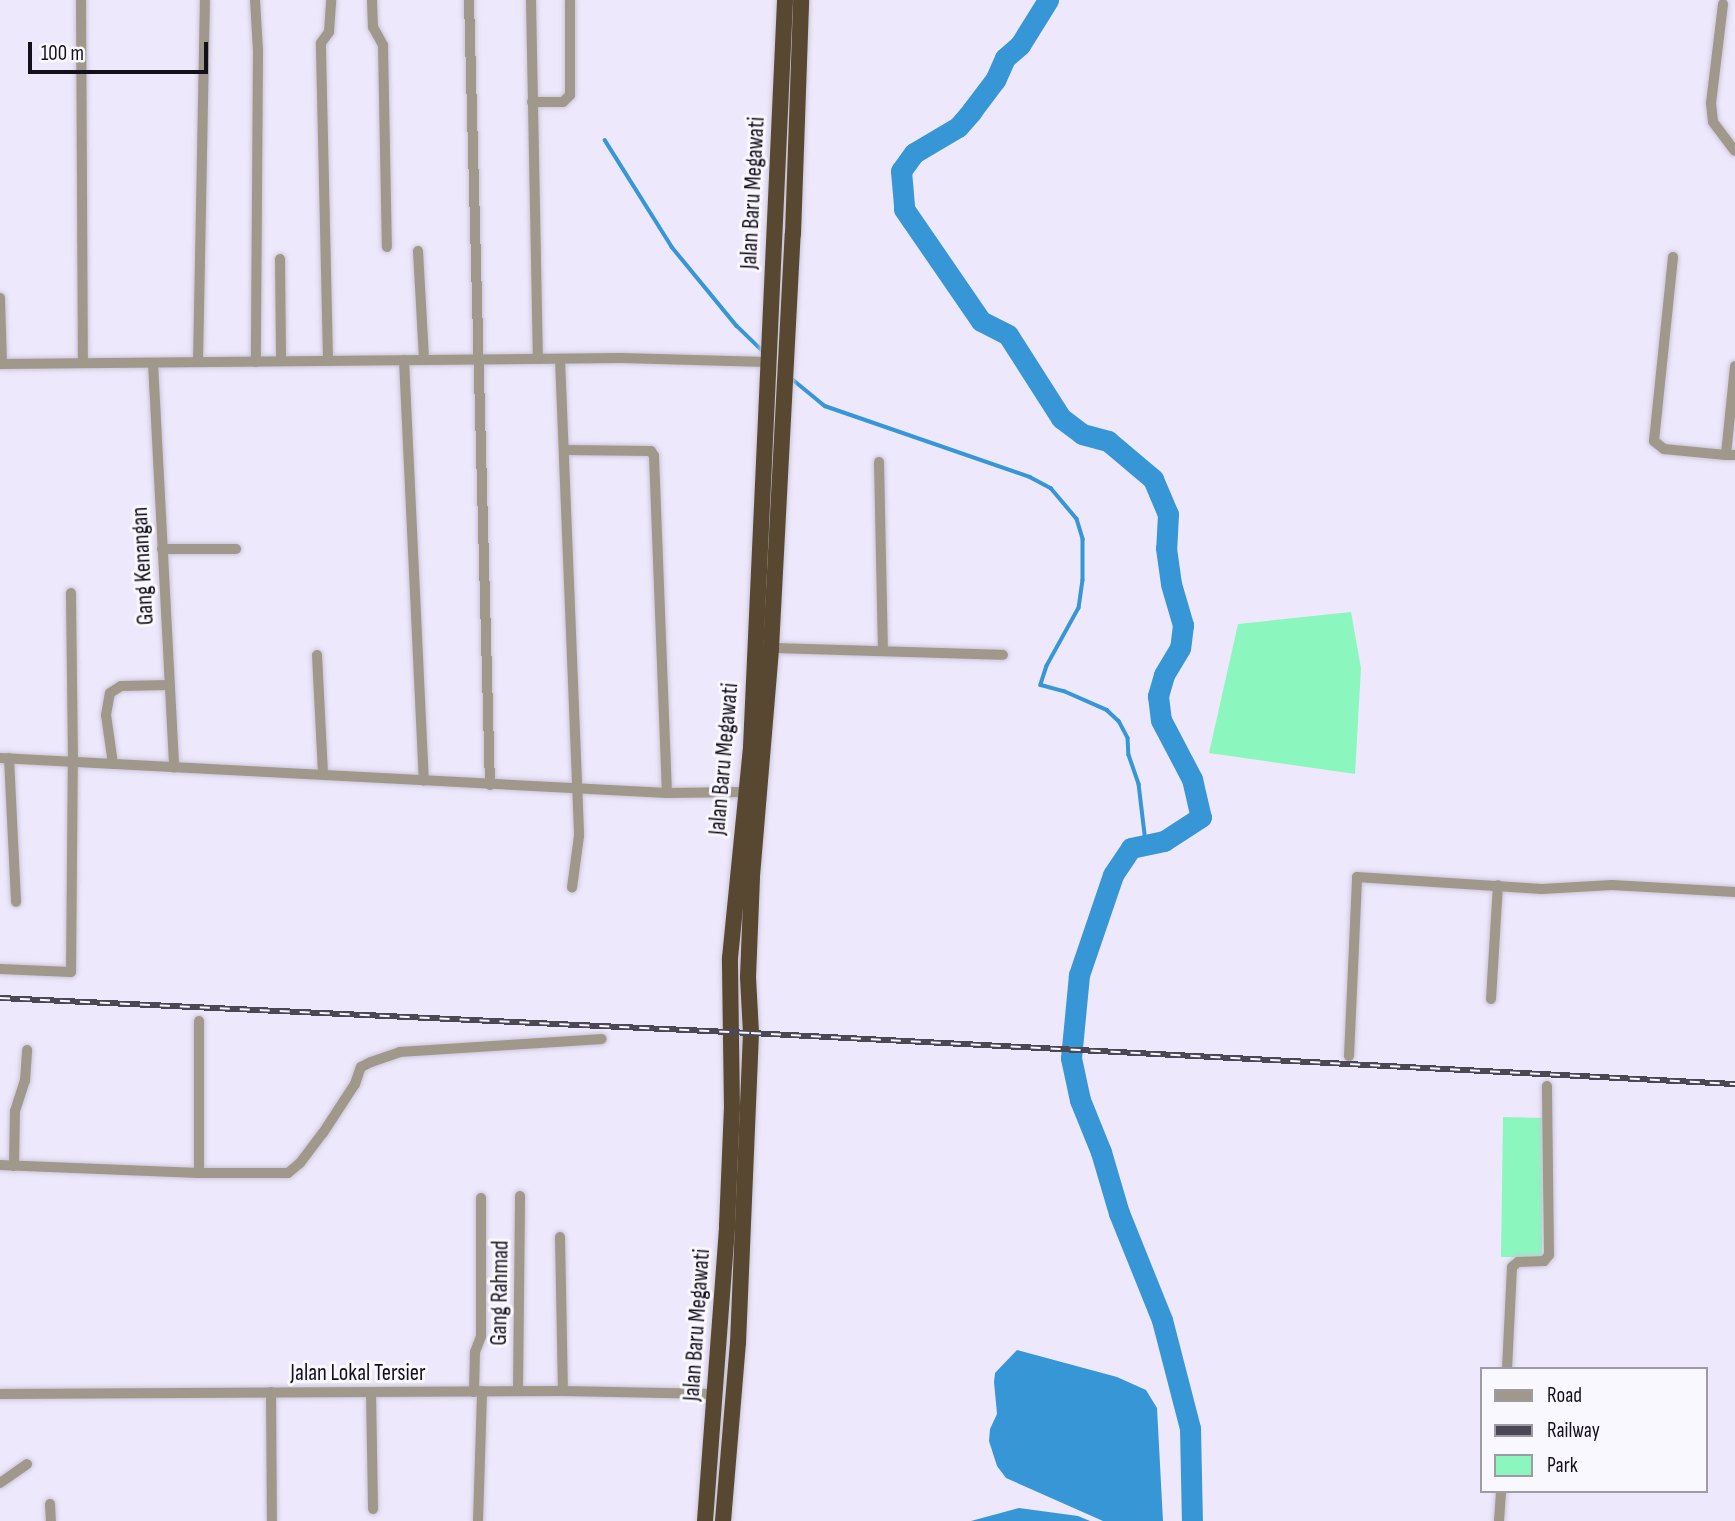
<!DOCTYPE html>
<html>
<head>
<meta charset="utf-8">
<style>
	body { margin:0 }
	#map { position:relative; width:1735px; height:1521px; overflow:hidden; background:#eee8fc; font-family:"Sofia Sans Condensed",sans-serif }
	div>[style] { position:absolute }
	.green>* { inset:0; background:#8cf6bf }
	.water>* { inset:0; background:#3796d5 }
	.stream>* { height:3.5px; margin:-1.75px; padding:0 1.75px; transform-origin:1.75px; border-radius:1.75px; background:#3796d5 }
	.river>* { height:21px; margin:-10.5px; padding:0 10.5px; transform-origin:10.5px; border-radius:10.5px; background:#3796d5 }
	.roads { filter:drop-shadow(0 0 2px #cbc5d8) drop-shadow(0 0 2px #cbc5d8) }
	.minor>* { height:10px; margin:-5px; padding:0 5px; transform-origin:5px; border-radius:5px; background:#a1988c }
	.trunk>* { height:16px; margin:-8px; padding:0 8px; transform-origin:8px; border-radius:8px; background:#584832 }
	.rail>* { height:6px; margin-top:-3px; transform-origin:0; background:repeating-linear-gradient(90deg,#faf8ff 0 10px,#4b4754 0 20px); box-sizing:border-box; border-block:2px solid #4b4754 }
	span { translate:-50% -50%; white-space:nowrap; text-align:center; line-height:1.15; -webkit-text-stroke:6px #faf8ff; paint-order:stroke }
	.street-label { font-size:23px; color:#14101b }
	.legend { position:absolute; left:1480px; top:1367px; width:228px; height:126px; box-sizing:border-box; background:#faf8ff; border:2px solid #9e9ba4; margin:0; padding:9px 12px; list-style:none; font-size:21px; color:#14101b }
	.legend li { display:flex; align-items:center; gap:14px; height:35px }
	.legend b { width:35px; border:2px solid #9e9ba4 }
	.scale { position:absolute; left:28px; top:42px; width:180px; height:32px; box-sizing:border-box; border:4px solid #14101b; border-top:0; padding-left:9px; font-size:21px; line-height:24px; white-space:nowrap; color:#14101b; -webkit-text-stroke:5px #faf8ff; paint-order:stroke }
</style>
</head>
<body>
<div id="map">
	<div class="green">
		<div style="clip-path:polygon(1351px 612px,1361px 668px,1355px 774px,1209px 753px,1238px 624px)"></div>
		<div style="clip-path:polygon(1503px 1117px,1544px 1118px,1542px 1257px,1501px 1257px)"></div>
	</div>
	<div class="water">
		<div style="clip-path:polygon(1017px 1350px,1117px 1377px,1146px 1390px,1157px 1408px,1163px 1521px,1103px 1521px,1006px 1478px,997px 1466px,989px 1441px,990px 1429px,997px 1414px,994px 1382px,995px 1373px)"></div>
		<div style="clip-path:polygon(1019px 1508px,1078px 1516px,1090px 1521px,971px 1521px)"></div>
	</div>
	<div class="stream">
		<div style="left:605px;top:140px;width:126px;rotate:57.9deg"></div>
		<div style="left:672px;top:247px;width:102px;rotate:50.6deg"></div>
		<div style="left:737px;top:326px;width:35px;rotate:44deg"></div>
		<div style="left:791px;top:378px;width:44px;rotate:39.5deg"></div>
		<div style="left:825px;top:406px;width:217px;rotate:19.1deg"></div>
		<div style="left:1030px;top:477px;width:24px;rotate:28deg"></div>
		<div style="left:1051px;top:488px;width:40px;rotate:50deg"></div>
		<div style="left:1077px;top:519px;width:21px;rotate:73deg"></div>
		<div style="left:1083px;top:539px;width:41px;rotate:90deg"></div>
		<div style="left:1083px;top:580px;width:28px;rotate:98deg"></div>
		<div style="left:1079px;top:608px;width:66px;rotate:118.9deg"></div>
		<div style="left:1047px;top:666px;width:20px;rotate:108deg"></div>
		<div style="left:1041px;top:685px;width:24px;rotate:15deg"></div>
		<div style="left:1064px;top:691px;width:47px;rotate:23.8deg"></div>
		<div style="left:1107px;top:710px;width:16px;rotate:43deg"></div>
		<div style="left:1119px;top:721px;width:19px;rotate:62deg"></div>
		<div style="left:1128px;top:738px;width:17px;rotate:87deg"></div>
		<div style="left:1129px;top:755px;width:31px;rotate:71deg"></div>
		<div style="left:1139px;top:784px;width:59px;rotate:83.2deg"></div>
	</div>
	<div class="river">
		<div style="left:1048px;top:0;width:53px;rotate:121.9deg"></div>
		<div style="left:1020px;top:45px;width:20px;rotate:139deg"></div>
		<div style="left:1005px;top:58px;width:24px;rotate:114deg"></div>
		<div style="left:995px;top:80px;width:39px;rotate:127deg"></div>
		<div style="left:972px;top:111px;width:21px;rotate:131deg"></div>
		<div style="left:958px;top:127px;width:51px;rotate:149.4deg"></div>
		<div style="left:914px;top:153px;width:22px;rotate:126deg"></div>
		<div style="left:901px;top:171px;width:38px;rotate:85deg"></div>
		<div style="left:904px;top:209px;width:136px;rotate:55.5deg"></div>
		<div style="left:981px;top:321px;width:30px;rotate:27deg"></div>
		<div style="left:1008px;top:335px;width:98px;rotate:57.4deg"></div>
		<div style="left:1061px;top:418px;width:26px;rotate:37deg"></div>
		<div style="left:1082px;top:434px;width:27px;rotate:15deg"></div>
		<div style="left:1108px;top:441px;width:59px;rotate:40.2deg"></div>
		<div style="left:1153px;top:479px;width:38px;rotate:67deg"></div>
		<div style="left:1168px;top:514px;width:34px;rotate:93deg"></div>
		<div style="left:1166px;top:548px;width:36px;rotate:82deg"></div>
		<div style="left:1171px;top:584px;width:43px;rotate:73.7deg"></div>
		<div style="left:1183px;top:625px;width:23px;rotate:97deg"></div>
		<div style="left:1180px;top:648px;width:31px;rotate:121deg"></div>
		<div style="left:1164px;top:675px;width:22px;rotate:106deg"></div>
		<div style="left:1158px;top:696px;width:24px;rotate:83deg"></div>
		<div style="left:1161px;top:720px;width:67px;rotate:62.3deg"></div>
		<div style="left:1192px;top:779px;width:39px;rotate:77deg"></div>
		<div style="left:1201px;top:817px;width:44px;rotate:147deg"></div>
		<div style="left:1164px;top:841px;width:34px;rotate:168deg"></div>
		<div style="left:1131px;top:848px;width:32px;rotate:124deg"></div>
		<div style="left:1113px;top:875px;width:106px;rotate:108.8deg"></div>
		<div style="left:1079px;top:975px;width:83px;rotate:95.5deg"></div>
		<div style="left:1071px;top:1058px;width:43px;rotate:77.9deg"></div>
		<div style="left:1080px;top:1100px;width:56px;rotate:68deg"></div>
		<div style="left:1101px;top:1152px;width:64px;rotate:73.6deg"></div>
		<div style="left:1119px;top:1213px;width:115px;rotate:68.1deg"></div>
		<div style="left:1162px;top:1320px;width:112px;rotate:75.5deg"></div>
		<div style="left:1190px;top:1428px;width:93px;rotate:88.8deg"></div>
	</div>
	<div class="roads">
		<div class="minor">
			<div style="left:81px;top:0;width:363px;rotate:89.7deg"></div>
			<div style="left:255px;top:0;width:50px;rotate:86.6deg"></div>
			<div style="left:258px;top:50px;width:312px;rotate:90.4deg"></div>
			<div style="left:372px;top:0;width:27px;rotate:88deg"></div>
			<div style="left:373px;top:27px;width:21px;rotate:61deg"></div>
			<div style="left:383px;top:45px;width:202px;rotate:88.9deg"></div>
			<div style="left:469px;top:0;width:785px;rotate:88.47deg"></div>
			<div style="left:531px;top:0;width:359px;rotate:88.9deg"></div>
			<div style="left:1723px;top:4px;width:100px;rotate:96.9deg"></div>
			<div style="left:1711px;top:103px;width:19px;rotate:84deg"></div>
			<div style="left:1713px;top:122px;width:36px;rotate:53deg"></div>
			<div style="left:532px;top:102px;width:31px"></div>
			<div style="left:563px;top:102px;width:10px;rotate:-45deg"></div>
			<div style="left:570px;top:95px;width:95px;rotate:-90deg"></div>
			<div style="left:418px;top:251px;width:109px;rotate:86.8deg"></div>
			<div style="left:1673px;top:257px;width:185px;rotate:95.9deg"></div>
			<div style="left:1654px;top:441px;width:13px;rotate:39deg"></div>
			<div style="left:1664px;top:449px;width:62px;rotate:5.5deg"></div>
			<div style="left:280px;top:259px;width:102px;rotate:89.4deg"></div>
			<div style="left:0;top:298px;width:66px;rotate:88.3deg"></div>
			<div style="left:328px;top:359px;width:316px;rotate:-91.3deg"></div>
			<div style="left:321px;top:43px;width:14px;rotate:-54deg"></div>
			<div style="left:329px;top:32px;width:32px;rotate:-86deg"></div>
			<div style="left:560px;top:359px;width:477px;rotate:87.7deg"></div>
			<div style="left:579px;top:836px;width:52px;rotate:97.7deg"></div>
			<div style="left:404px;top:360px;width:421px;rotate:87.3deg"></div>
			<div style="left:198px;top:362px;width:362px;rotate:-88.9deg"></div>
			<div style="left:153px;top:363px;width:405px;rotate:87deg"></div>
			<div style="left:0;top:364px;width:621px;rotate:-0.55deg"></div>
			<div style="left:621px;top:358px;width:146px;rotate:1.6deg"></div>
			<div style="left:1735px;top:366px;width:89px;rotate:95.8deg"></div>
			<div style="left:1726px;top:455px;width:9px"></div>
			<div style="left:566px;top:450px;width:85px;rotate:0.7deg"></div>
			<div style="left:651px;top:451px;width:6px;rotate:59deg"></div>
			<div style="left:654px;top:456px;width:337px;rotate:87.8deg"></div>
			<div style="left:879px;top:462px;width:188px;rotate:88.8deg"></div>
			<div style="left:162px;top:549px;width:74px"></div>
			<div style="left:771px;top:648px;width:232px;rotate:1.7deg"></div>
			<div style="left:317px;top:655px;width:120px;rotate:87.1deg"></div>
			<div style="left:0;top:758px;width:668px;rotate:3deg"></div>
			<div style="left:667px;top:793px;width:77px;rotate:-0.7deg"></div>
			<div style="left:9px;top:758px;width:144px;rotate:87.2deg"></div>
			<div style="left:113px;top:764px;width:49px;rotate:-98.1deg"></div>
			<div style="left:106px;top:715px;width:22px;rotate:-80deg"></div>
			<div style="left:110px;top:693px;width:13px;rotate:-32deg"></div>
			<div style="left:121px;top:686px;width:47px;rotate:-1.2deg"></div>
			<div style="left:0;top:969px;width:71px;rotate:2.4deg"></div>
			<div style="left:71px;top:972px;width:211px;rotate:-89.5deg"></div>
			<div style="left:73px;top:761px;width:168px;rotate:-90.7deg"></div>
			<div style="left:1491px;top:999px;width:114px;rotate:-86.5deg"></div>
			<div style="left:199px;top:1021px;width:152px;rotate:90deg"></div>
			<div style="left:1349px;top:1056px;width:179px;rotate:-87.4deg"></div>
			<div style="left:1357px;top:877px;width:185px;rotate:3.7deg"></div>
			<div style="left:1542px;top:889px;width:70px;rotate:-3.3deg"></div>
			<div style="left:1612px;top:885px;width:123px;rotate:3.3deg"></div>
			<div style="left:0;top:1165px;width:199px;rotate:2.3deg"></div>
			<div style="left:199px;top:1173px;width:89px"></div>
			<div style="left:288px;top:1173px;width:16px;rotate:-40deg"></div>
			<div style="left:300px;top:1163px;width:38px;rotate:-53deg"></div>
			<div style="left:323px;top:1133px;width:59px;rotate:-56.9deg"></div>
			<div style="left:355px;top:1084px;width:18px;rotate:-71deg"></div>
			<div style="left:361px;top:1067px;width:11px;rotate:-27deg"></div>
			<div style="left:371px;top:1062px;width:31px;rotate:-19deg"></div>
			<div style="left:400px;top:1052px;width:202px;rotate:-3.7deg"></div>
			<div style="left:14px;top:1166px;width:55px;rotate:-89deg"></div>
			<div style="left:15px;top:1111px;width:32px;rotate:-72deg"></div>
			<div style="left:25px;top:1081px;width:31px;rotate:-86deg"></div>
			<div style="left:560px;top:1237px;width:154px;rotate:88.9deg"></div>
			<div style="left:1507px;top:1369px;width:102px;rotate:-87.2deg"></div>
			<div style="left:1512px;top:1267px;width:8px;rotate:-40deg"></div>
			<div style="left:1518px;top:1262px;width:26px;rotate:-2deg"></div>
			<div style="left:1544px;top:1261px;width:8px;rotate:-50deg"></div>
			<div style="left:1549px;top:1255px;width:169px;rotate:-90.7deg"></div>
			<div style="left:518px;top:1391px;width:195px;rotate:-89.4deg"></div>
			<div style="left:271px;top:1392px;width:129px;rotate:89.6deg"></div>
			<div style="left:371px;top:1392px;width:117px;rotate:89deg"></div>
			<div style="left:474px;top:1392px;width:40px;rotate:-88.6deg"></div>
			<div style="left:475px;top:1352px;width:17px;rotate:-69deg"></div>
			<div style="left:481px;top:1336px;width:138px;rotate:-90deg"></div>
			<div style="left:0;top:1394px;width:563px;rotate:-0.31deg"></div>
			<div style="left:563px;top:1391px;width:152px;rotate:1.1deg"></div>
			<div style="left:0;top:1483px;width:33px;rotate:-35deg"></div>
			<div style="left:50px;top:1504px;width:17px;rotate:87deg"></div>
			<div style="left:478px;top:1521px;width:130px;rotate:-88.2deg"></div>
			<div style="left:1499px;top:1521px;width:30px;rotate:-86deg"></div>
		</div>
		<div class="trunk">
			<div style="left:705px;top:1521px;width:296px;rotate:-85.7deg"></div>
			<div style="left:727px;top:1226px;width:117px;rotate:-87.6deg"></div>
			<div style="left:732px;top:1109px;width:151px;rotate:-90.8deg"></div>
			<div style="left:730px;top:958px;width:212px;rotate:-84.3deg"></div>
			<div style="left:751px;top:747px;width:748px;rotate:-87.39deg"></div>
			<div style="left:723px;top:1521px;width:179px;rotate:-85.2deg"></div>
			<div style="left:738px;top:1343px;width:310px;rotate:-87.6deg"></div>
			<div style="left:751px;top:1033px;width:56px;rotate:-93.1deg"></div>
			<div style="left:748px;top:977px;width:101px;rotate:-87.7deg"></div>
			<div style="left:752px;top:876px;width:229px;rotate:-85.2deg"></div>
			<div style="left:771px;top:648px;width:415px;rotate:-87deg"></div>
			<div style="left:793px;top:234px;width:234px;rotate:-88deg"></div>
		</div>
	</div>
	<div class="rail">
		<div style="left:0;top:998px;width:752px;rotate:2.67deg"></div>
		<div style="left:751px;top:1033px;width:985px;rotate:2.97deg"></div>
	</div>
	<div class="street-label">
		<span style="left:753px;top:193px;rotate:-87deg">Jalan Baru Megawati</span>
		<span style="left:143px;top:566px;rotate:-93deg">Gang Kenangan</span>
		<span style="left:724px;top:759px;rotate:-85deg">Jalan Baru Megawati</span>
		<span style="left:500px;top:1293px;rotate:-89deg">Gang Rahmad</span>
		<span style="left:697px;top:1325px;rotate:-86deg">Jalan Baru Megawati</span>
		<span style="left:358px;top:1373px">Jalan Lokal Tersier</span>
	</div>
	<ul class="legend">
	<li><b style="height:9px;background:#a1988c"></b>Road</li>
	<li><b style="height:9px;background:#4b4754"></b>Railway</li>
	<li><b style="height:19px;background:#8cf6bf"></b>Park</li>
	</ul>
	<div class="scale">100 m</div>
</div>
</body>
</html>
